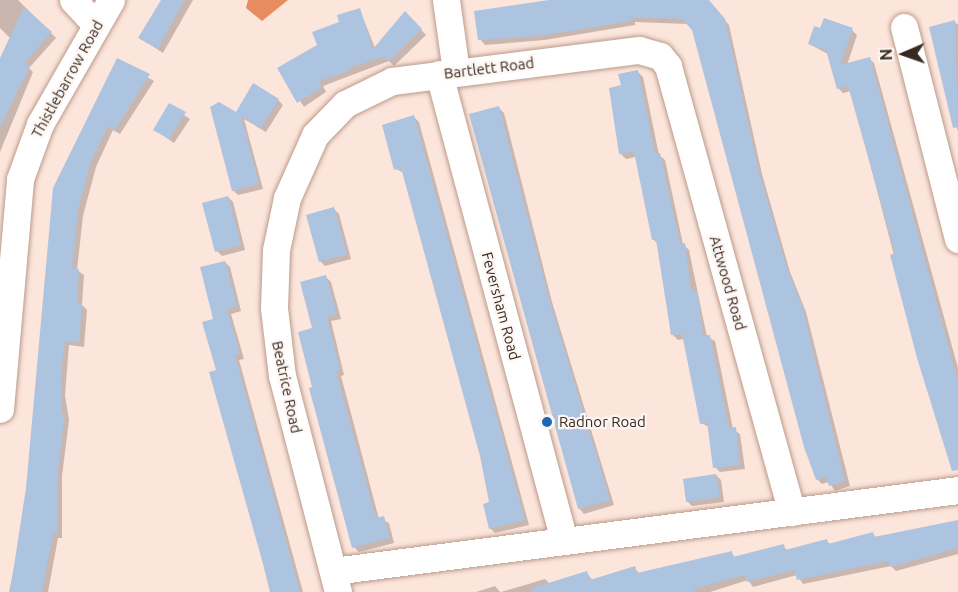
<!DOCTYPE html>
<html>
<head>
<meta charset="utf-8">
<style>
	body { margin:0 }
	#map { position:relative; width:958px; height:592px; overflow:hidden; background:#fce5db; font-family:Ubuntu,sans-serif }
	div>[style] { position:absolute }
	.forest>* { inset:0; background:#e88c60 }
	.shadow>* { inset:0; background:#0003 }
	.building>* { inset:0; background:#adc4e0 }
	.roads { filter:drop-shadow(0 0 2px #bc9a8a) drop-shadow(0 0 2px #bc9a8a) }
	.minor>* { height:27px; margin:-13.5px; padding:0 13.5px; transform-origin:13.5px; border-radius:13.5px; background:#fff }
	.dots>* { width:16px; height:16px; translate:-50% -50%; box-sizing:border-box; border:3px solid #fdf6f2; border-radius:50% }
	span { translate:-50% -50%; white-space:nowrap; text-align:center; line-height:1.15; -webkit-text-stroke:4.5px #fdf6f2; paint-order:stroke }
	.street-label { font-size:15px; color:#372a23 }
	.poi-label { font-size:15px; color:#372a23 }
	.left { translate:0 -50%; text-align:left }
	.north { position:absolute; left:874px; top:24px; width:60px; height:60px; -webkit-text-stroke:4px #fdf6f2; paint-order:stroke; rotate:268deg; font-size:16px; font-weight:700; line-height:24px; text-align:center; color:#372a23 }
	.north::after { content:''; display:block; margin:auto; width:21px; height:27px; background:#372a23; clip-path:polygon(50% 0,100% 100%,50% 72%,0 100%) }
</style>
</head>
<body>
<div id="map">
	<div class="forest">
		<div style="clip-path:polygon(248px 0,288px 0,262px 21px,246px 8px)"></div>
	</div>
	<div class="shadow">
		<div style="clip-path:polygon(0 0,18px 0,56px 38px,29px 68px,33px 72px,0 152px,0 61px,11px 39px,0 28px)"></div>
		<div style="clip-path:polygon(162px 0,193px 0,163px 53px,140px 38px)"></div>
		<div style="clip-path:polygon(551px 0,707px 0,729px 25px,762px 174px,790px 272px,806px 312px,850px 486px,835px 491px,829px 482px,822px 484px,817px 479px,693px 30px,688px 24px,635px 22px,635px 25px,545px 40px,485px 45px,480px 39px)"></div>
		<div style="clip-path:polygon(360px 10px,375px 48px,405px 13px,426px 35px,394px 66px,389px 61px,323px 86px,326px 92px,304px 107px,279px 69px,319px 45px)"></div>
		<div style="clip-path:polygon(954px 21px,958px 25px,958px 132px,931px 28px)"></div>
		<div style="clip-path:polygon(852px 30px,857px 35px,847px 65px,869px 58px,874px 63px,958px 368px,958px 467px,941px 435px,851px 91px,843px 93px,838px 88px,828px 54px,809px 44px)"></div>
		<div style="clip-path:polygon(118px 60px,154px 81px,120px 134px,113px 130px,96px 167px,83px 216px,77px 270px,84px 275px,82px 305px,87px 310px,84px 347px,69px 345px,65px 395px,69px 420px,62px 476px,62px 538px,58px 538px,48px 592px,9px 592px,23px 526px,54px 188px)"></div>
		<div style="clip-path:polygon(638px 72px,643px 77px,659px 155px,665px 160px,683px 244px,689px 250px,707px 337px,715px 341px,733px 429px,740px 434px,745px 469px,720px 472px,715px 467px,709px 427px,701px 423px,685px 339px,678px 340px,673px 335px,658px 244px,653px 239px,636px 157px,626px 159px,621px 154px,622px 87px)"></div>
		<div style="clip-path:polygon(278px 100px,283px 105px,266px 132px,244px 119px,263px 189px,238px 195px,233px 190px,237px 114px)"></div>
		<div style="clip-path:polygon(169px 105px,190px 119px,174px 143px,155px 130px)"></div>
		<div style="clip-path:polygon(499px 108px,504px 113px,552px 302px,614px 505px,584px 514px,579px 508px)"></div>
		<div style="clip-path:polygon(414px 117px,419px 122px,529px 525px,495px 533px,490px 528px,491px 503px,481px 456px,404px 173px,396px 169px)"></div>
		<div style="clip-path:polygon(228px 197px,233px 202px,245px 250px,222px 256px,217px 251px)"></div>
		<div style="clip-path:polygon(334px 209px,339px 214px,351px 259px,325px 266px,320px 261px)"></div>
		<div style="clip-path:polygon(225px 262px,230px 267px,241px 311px,231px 314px,244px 359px,239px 360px,303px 592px,270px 592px,247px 497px,218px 371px,215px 320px)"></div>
		<div style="clip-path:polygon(326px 277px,331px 282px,341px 319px,331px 321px,344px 375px,341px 376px,379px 519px,389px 523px,394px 543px,359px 552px,354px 547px,314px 388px,314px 329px)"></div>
		<div style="clip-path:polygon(716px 475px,721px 480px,724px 502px,692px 506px,687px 501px)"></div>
		<div style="clip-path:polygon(958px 521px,958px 554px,896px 571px,891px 566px,803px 584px,797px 575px,753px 587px,748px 580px,710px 592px,501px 592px,545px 579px,550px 584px,587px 573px,593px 581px,634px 568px,640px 574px,731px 553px,736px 558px,783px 546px,788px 551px,826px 540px,831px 545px,873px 534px,877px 538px)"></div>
		<div style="clip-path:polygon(495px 586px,500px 592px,476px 592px)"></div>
	</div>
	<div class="building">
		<div style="clip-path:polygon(161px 0,184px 0,158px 49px,138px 38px)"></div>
		<div style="clip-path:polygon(549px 0,709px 0,725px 19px,758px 168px,786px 266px,802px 306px,845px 481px,829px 486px,826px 477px,816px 480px,804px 447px,692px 30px,682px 19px,631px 17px,631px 21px,539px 36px,478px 40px,474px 11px)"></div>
		<div style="clip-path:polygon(24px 7px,52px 32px,24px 63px,30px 66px,0 127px,0 58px)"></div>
		<div style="clip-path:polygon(360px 8px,373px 49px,405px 11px,422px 29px,388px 62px,385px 56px,349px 68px,350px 71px,319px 81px,322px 87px,297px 103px,277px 68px,317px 45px,312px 32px,339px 22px,337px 15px)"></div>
		<div style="clip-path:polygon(824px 18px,853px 28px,840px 65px,870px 57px,958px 382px,958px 470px,952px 471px,917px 358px,890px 255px,895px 253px,848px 86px,837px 89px,826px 50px,808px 44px,814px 26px,820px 28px)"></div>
		<div style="clip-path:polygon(955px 20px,958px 127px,953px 128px,929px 27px)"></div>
		<div style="clip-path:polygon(117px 58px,150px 74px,115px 130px,108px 126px,91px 161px,78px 210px,72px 268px,79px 269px,77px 303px,82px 304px,79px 342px,65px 341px,61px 375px,62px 413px,65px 414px,58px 470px,57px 534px,53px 534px,42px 592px,10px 592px,26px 488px,53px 188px)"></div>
		<div style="clip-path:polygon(638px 70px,655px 154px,660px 153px,680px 244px,685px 243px,691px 291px,697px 290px,703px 336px,710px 335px,729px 428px,736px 427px,740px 465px,713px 468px,707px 422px,700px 424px,682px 334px,671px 335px,656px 239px,652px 240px,634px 152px,619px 154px,609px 88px,621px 85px,618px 74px)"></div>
		<div style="clip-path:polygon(253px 83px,279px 99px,261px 128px,241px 116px,259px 184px,232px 191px,210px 107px,219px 102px,236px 112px)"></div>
		<div style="clip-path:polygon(169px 103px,186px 112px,169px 139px,153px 130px)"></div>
		<div style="clip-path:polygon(499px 106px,548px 295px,610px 500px,578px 509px,469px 114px)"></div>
		<div style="clip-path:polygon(414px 115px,525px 520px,489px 529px,483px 504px,489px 502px,480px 456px,401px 168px,394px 170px,382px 125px)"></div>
		<div style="clip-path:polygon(228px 196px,241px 245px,215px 252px,202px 203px)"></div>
		<div style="clip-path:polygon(334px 207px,347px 254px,319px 262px,306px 215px)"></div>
		<div style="clip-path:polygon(225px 261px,237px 306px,227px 309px,240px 354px,235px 355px,300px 592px,271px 592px,209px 372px,216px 370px,202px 322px,213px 319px,200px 267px)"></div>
		<div style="clip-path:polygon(326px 275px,337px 314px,327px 317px,340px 370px,336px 371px,376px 518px,384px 516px,390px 538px,352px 548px,309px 388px,312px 387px,298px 332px,312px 328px,300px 282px)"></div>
		<div style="clip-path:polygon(716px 474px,720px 497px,686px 502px,683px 479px)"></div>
		<div style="clip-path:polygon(958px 520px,958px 548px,890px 567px,888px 561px,797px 580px,794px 570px,747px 582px,745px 575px,694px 589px,695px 592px,532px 592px,532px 588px,587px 571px,590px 580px,635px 566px,637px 573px,732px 551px,733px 557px,784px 544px,785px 550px,827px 539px,828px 544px,873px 532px,874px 537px)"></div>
	</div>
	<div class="roads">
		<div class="minor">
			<div style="left:73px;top:0;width:34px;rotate:47deg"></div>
			<div style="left:446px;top:0;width:72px;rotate:82deg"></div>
			<div style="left:904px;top:27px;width:219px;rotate:75.7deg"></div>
			<div style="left:439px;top:74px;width:482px;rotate:75deg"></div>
			<div style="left:0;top:409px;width:231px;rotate:-85deg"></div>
			<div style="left:20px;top:179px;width:59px;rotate:-70deg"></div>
			<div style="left:40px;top:124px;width:143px;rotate:-60.2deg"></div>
			<div style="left:333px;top:571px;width:630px;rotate:-7.38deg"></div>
			<div style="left:338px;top:592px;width:223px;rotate:-104.5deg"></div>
			<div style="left:282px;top:376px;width:68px;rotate:-96.7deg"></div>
			<div style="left:274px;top:308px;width:58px;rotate:-88deg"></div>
			<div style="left:276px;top:250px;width:53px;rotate:-78.1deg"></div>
			<div style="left:287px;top:198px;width:69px;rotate:-66deg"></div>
			<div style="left:315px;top:135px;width:43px;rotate:-45.9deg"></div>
			<div style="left:345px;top:104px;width:52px;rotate:-26.1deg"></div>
			<div style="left:392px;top:81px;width:249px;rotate:-7.2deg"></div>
			<div style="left:639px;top:50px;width:22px;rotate:16deg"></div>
			<div style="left:660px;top:56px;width:13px;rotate:51deg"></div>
			<div style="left:668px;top:66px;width:463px;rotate:74.5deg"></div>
		</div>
	</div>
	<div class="dots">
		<div style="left:547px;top:422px;background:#1b66b5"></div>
	</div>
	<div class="street-label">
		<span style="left:489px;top:68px;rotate:-7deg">Bartlett Road</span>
		<span style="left:67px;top:79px;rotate:-61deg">Thistlebarrow Road</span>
		<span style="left:728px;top:283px;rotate:74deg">Attwood Road</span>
		<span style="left:501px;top:306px;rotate:75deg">Feversham Road</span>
		<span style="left:287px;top:387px;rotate:78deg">Beatrice Road</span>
	</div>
	<div class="poi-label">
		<span class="left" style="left:559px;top:422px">Radnor Road</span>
	</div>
	<div class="north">N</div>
</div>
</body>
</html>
